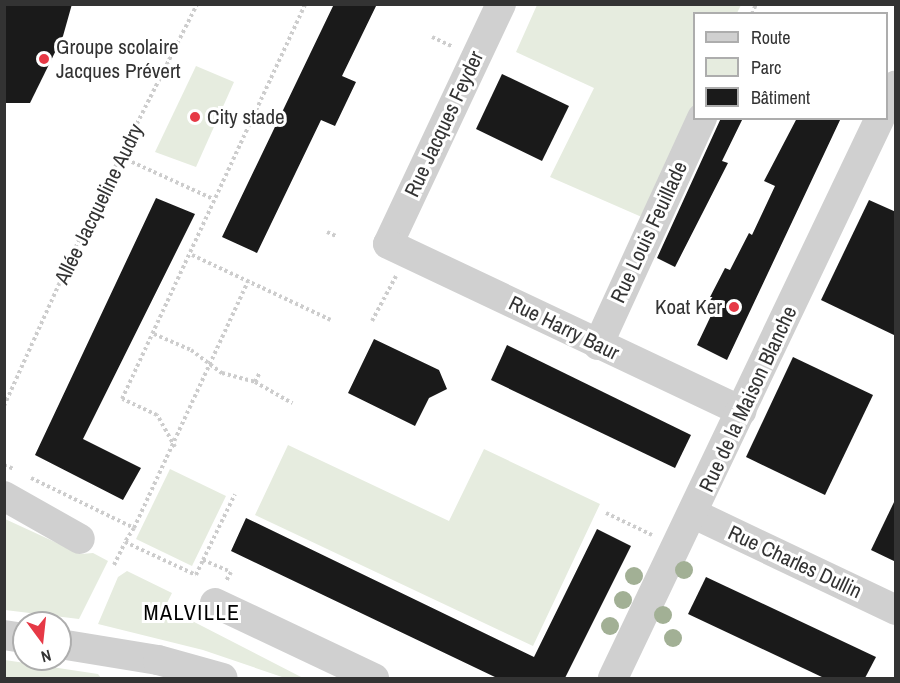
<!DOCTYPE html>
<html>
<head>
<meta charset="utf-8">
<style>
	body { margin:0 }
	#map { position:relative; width:900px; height:683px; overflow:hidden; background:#fff; font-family:"Archivo Narrow",sans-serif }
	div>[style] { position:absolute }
	.green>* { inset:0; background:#e6ecdf }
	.building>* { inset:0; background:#1a1a1a }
	.path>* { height:4px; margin-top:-2px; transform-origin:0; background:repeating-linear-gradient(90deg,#cdcdcd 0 3px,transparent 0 6px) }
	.minor>* { height:30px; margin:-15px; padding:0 15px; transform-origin:15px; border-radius:15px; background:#d0d0d0 }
	.trees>* { width:18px; height:18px; margin:-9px; border-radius:50%; background:#a2b095 }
	.dots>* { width:16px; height:16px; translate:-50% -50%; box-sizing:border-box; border:3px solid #fff; border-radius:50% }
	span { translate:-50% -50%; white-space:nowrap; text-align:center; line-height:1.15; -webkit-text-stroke:6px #fff; paint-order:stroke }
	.poi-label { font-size:21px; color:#333 }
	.left { translate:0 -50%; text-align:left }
	.right { translate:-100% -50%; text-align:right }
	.street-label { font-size:21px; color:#333 }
	.neighbourhood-label { font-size:22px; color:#000; letter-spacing:1.5px }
	.frame { position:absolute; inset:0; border:6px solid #333; pointer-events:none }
	.legend { position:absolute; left:693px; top:12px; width:195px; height:108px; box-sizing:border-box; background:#fff; border:2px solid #adadad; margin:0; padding:8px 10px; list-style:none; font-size:18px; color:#333 }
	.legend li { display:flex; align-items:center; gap:12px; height:30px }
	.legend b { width:30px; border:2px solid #adadad }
	.north { position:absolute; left:12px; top:611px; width:60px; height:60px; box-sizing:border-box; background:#fff; border:2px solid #adadad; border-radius:50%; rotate:165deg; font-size:16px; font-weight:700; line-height:24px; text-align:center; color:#333 }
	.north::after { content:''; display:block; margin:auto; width:21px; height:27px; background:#e63946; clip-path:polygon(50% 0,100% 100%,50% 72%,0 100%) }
</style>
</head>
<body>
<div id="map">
	<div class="green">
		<div style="clip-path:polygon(537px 5px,741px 5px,737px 13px,694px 14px,694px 107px,644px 218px,550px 177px,594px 88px,516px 52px)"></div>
		<div style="clip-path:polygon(196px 66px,234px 82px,196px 167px,155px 152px)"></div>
		<div style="clip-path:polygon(288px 445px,449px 521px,484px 449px,600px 504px,533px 646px,255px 515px)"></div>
		<div style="clip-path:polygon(170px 469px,226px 496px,192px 566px,136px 539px)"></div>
		<div style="clip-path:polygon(5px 519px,81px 554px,93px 553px,108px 561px,79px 619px,5px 610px)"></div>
		<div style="clip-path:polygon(127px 571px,172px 593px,165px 607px,303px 678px,285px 678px,203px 650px,98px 624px,118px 577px)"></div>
		<div style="clip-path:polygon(5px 660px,98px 674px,101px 678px,5px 678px)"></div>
	</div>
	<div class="building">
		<div style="clip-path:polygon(4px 4px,72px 4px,63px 36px,30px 103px,4px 103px)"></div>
		<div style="clip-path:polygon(334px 4px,377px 4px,342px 76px,356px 82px,335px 126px,321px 120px,257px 253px,222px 237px)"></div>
		<div style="clip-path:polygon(502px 74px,569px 106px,542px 161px,476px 129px)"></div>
		<div style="clip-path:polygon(721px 118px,743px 118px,722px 161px,728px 163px,675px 267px,657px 258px)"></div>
		<div style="clip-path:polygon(797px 118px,841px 118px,727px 360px,697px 345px,717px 303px,709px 299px,725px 268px,730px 270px,749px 233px,752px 235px,775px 186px,764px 181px)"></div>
		<div style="clip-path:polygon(156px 198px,195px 214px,83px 439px,141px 468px,123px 500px,35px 455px)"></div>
		<div style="clip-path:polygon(869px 200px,896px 212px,896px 336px,821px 300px)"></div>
		<div style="clip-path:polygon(374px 339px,439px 370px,447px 389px,429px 398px,415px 426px,348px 393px)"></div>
		<div style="clip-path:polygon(507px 345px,691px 435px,675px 468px,491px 380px)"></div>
		<div style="clip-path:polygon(793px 357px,873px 395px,825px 495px,746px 457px)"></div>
		<div style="clip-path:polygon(896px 498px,896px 562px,871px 550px)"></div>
		<div style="clip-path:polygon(246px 518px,534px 657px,597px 529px,631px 546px,565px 678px,497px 678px,231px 551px)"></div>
		<div style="clip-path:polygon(706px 577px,876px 657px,865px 678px,824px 678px,688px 614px)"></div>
	</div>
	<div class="path">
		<div style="left:752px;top:14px;width:11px;rotate:-68deg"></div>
		<div style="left:432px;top:37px;width:23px;rotate:25deg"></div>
		<div style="left:121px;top:157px;width:101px;rotate:24.5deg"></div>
		<div style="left:327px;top:232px;width:10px;rotate:24deg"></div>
		<div style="left:192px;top:255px;width:153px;rotate:25.1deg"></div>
		<div style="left:372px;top:321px;width:51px;rotate:-61.9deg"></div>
		<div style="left:154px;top:334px;width:40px;rotate:23.4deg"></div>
		<div style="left:191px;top:350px;width:39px;rotate:37deg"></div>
		<div style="left:222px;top:373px;width:34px;rotate:15deg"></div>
		<div style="left:255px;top:382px;width:43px;rotate:29.6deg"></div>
		<div style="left:255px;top:382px;width:11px;rotate:-63deg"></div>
		<div style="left:4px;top:406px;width:192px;rotate:-65.7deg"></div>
		<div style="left:83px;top:231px;width:254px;rotate:-63.3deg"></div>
		<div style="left:175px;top:447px;width:37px;rotate:-119deg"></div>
		<div style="left:157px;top:415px;width:38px;rotate:-155deg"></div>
		<div style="left:122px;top:399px;width:435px;rotate:-65.1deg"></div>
		<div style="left:4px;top:465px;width:11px;rotate:22deg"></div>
		<div style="left:31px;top:478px;width:114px;rotate:25.9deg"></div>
		<div style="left:134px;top:528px;width:17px;rotate:123deg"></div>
		<div style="left:125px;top:542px;width:78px;rotate:24.9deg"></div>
		<div style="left:196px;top:575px;width:17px;rotate:-65deg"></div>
		<div style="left:203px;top:560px;width:30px;rotate:23deg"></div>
		<div style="left:231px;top:572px;width:10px;rotate:119deg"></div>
		<div style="left:606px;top:513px;width:51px;rotate:25.6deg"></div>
		<div style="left:134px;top:528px;width:272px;rotate:-65.2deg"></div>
		<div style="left:203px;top:560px;width:73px;rotate:-64.1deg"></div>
		<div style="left:114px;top:565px;width:25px;rotate:-64deg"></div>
	</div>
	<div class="minor">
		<div style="left:501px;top:4px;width:265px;rotate:115.2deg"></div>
		<div style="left:388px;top:244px;width:391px;rotate:25.3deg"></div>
		<div style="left:886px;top:104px;width:21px;rotate:-62deg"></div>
		<div style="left:598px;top:345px;width:250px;rotate:-65.4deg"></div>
		<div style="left:4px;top:496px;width:87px;rotate:29.5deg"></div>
		<div style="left:694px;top:514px;width:224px;rotate:25.4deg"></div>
		<div style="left:215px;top:603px;width:176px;rotate:25.3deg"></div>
		<div style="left:4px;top:635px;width:20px;rotate:9deg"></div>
		<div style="left:60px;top:644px;width:99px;rotate:9.3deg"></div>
		<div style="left:158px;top:660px;width:67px;rotate:15.5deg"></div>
		<div style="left:613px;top:678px;width:620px;rotate:-64.51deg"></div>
	</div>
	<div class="trees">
		<div style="left:684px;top:570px"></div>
		<div style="left:634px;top:576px"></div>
		<div style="left:623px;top:600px"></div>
		<div style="left:663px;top:615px"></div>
		<div style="left:610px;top:626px"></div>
		<div style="left:673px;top:638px"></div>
	</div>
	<div class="dots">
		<div style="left:44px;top:59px;background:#e63946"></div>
		<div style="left:195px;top:117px;background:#e63946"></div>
		<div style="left:734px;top:307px;background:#e63946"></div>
	</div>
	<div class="poi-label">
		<span class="left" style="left:56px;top:59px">Groupe scolaire<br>Jacques Prévert</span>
		<span class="left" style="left:207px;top:117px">City stade</span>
		<span class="right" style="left:722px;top:307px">Koat Ker</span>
	</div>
	<div class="street-label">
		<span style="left:444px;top:124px;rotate:-65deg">Rue Jacques Feyder</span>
		<span style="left:99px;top:204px;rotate:-64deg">Allée Jacqueline Audry</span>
		<span style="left:649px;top:232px;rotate:-65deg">Rue Louis Feuillade</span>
		<span style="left:564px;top:328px;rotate:26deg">Rue Harry Baur</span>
		<span style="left:748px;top:399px;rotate:-65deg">Rue de la Maison Blanche</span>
		<span style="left:795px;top:562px;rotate:25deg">Rue Charles Dullin</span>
	</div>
	<div class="neighbourhood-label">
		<span style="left:192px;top:613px">MALVILLE</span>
	</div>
	<div class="frame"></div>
	<ul class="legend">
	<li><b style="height:8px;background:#d0d0d0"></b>Route</li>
	<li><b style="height:16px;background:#e6ecdf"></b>Parc</li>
	<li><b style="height:16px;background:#1a1a1a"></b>Bâtiment</li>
	</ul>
	<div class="north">N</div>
</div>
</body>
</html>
